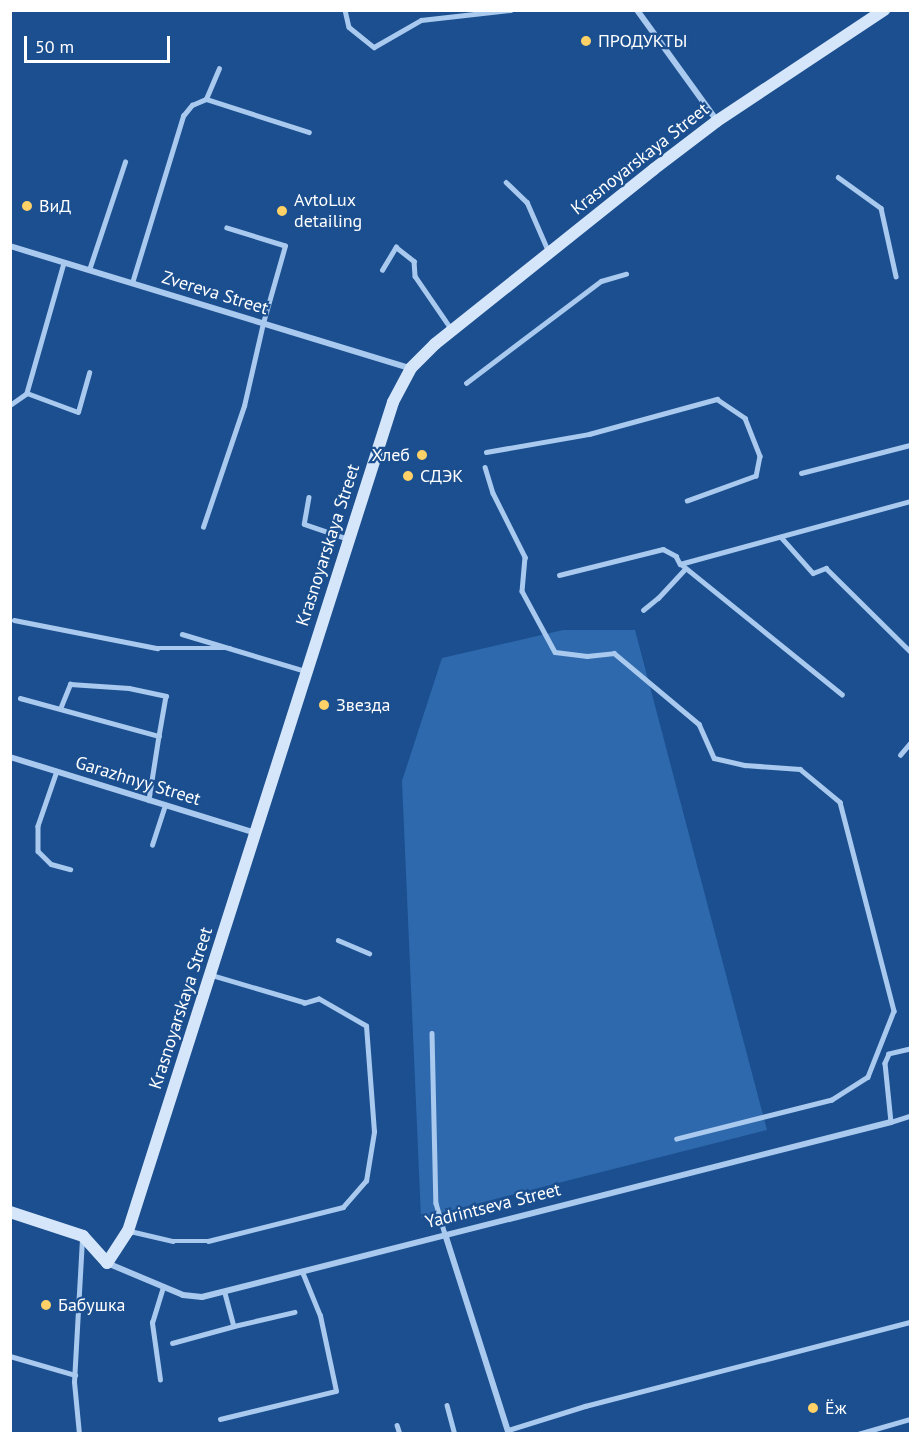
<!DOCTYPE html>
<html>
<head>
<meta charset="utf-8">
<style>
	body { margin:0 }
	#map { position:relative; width:921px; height:1444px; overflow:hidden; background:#1b4f8f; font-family:"PT Sans",sans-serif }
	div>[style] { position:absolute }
	.green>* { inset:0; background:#2e69ad }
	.lane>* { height:4.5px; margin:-2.25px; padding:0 2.25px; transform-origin:2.25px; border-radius:2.25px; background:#a9c9ee }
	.street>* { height:6px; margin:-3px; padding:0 3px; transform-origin:3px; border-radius:3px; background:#a9c9ee }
	.secondary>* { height:12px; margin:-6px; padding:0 6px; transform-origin:6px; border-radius:6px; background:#d6e6fa }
	.dots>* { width:16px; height:16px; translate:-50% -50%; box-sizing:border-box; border:3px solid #1b4f8f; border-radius:50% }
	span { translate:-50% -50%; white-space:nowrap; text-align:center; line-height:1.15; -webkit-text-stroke:4.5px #1b4f8f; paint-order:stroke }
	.poi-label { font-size:18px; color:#fff }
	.left { translate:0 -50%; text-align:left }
	.right { translate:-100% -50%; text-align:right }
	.street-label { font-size:18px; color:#fff }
	.frame { position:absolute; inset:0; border:12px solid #fff; pointer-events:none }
	.scale { position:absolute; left:24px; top:36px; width:146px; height:27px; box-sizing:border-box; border:3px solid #fff; border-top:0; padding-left:8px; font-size:18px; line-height:21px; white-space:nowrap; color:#fff; -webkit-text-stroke:4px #1b4f8f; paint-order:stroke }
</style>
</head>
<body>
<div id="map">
	<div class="green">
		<div style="clip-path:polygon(563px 630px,635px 630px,767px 1130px,421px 1218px,402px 781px,442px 658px)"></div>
	</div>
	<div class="lane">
		<div style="left:345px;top:10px;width:17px;rotate:77deg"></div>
		<div style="left:349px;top:27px;width:32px;rotate:39deg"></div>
		<div style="left:374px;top:47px;width:54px;rotate:-29.9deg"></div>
		<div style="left:421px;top:20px;width:90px;rotate:-6.4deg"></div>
		<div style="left:206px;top:99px;width:33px;rotate:-67deg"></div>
		<div style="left:838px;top:177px;width:53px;rotate:35.8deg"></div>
		<div style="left:881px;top:208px;width:70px;rotate:77.6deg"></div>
		<div style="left:506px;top:182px;width:29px;rotate:44deg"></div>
		<div style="left:527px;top:202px;width:52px;rotate:66.4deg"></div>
		<div style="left:64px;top:263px;width:135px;rotate:105.9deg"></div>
		<div style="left:27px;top:393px;width:54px;rotate:20.4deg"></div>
		<div style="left:78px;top:412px;width:41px;rotate:-74.2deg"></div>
		<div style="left:89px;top:270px;width:114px;rotate:-71.6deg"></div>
		<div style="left:382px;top:270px;width:27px;rotate:-59deg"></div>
		<div style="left:396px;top:247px;width:23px;rotate:38deg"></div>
		<div style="left:414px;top:261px;width:15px;rotate:86deg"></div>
		<div style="left:415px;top:276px;width:65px;rotate:55.6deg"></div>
		<div style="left:132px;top:283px;width:175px;rotate:-73deg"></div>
		<div style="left:183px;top:116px;width:14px;rotate:-51deg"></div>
		<div style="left:192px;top:105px;width:15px;rotate:-23deg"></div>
		<div style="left:206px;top:99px;width:108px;rotate:17.8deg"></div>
		<div style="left:466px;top:383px;width:169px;rotate:-37.1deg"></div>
		<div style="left:601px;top:281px;width:26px;rotate:-16deg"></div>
		<div style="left:10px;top:405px;width:21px;rotate:-35deg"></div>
		<div style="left:486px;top:452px;width:105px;rotate:-9.9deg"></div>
		<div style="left:589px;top:434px;width:133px;rotate:-15.3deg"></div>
		<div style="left:717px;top:399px;width:34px;rotate:34deg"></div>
		<div style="left:745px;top:418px;width:41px;rotate:68.5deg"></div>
		<div style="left:760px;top:456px;width:20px;rotate:101deg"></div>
		<div style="left:756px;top:476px;width:73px;rotate:160.1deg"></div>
		<div style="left:485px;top:467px;width:27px;rotate:73deg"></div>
		<div style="left:493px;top:493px;width:72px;rotate:63.4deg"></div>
		<div style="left:525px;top:557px;width:34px;rotate:95deg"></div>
		<div style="left:522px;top:591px;width:69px;rotate:61.6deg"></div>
		<div style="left:555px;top:652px;width:32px;rotate:7deg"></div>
		<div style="left:587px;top:656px;width:27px;rotate:-6deg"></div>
		<div style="left:614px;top:653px;width:111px;rotate:39.9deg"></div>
		<div style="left:699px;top:724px;width:37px;rotate:66deg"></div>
		<div style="left:714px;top:758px;width:32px;rotate:13deg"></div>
		<div style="left:745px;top:765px;width:55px;rotate:4.2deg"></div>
		<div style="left:800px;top:769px;width:52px;rotate:39.5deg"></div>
		<div style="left:840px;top:802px;width:216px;rotate:75.5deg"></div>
		<div style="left:894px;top:1011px;width:71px;rotate:111.5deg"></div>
		<div style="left:868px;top:1077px;width:43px;rotate:147.4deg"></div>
		<div style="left:832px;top:1100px;width:160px;rotate:165.9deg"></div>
		<div style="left:801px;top:473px;width:113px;rotate:-14.4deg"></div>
		<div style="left:309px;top:497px;width:27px;rotate:100deg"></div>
		<div style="left:304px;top:524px;width:46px;rotate:18.8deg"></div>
		<div style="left:203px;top:527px;width:128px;rotate:-71.3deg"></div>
		<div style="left:244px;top:406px;width:85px;rotate:-77.1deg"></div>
		<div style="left:263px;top:323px;width:80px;rotate:-74.1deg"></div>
		<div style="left:285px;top:246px;width:61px;rotate:-162.8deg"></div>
		<div style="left:781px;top:537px;width:48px;rotate:48.4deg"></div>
		<div style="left:813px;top:573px;width:14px;rotate:-21deg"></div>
		<div style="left:826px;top:568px;width:118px;rotate:44.7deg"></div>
		<div style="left:559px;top:575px;width:107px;rotate:-14deg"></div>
		<div style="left:663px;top:549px;width:15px;rotate:28deg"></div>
		<div style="left:676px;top:556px;width:9px;rotate:63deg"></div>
		<div style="left:643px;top:610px;width:19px;rotate:-39deg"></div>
		<div style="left:658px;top:598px;width:40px;rotate:-47deg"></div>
		<div style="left:14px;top:620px;width:146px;rotate:11.1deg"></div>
		<div style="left:157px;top:648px;width:73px"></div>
		<div style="left:182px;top:634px;width:128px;rotate:16.7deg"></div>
		<div style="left:842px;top:695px;width:208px;rotate:-141deg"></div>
		<div style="left:680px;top:564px;width:238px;rotate:-15.3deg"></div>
		<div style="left:20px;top:698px;width:144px;rotate:15.3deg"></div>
		<div style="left:159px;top:736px;width:65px;rotate:98.9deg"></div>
		<div style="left:60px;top:709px;width:27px;rotate:-68deg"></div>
		<div style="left:70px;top:684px;width:59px;rotate:3.9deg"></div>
		<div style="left:129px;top:688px;width:38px;rotate:12deg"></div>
		<div style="left:166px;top:696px;width:41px;rotate:99.9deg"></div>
		<div style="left:900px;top:755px;width:16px;rotate:-50deg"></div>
		<div style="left:57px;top:771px;width:58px;rotate:109.1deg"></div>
		<div style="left:38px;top:826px;width:25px;rotate:90deg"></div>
		<div style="left:38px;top:851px;width:18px;rotate:45deg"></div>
		<div style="left:51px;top:864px;width:20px;rotate:15deg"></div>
		<div style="left:152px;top:845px;width:42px;rotate:-72deg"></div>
		<div style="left:338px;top:940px;width:34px;rotate:23deg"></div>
		<div style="left:432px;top:1033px;width:170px;rotate:88.7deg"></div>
		<div style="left:436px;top:1203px;width:32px;rotate:74deg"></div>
		<div style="left:910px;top:1049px;width:22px;rotate:167deg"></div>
		<div style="left:889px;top:1054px;width:10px;rotate:114deg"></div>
		<div style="left:885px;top:1063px;width:59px;rotate:84.2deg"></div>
		<div style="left:891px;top:1122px;width:20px;rotate:-18deg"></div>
		<div style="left:130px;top:1231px;width:44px;rotate:13.1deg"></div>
		<div style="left:173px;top:1241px;width:35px"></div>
		<div style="left:208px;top:1241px;width:139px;rotate:-14.1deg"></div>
		<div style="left:343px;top:1207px;width:35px;rotate:-49deg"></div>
		<div style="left:366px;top:1181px;width:50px;rotate:-80.7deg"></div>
		<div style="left:374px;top:1132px;width:106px;rotate:-94.3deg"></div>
		<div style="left:366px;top:1026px;width:54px;rotate:-150.1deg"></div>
		<div style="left:319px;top:999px;width:15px;rotate:164deg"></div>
		<div style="left:305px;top:1003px;width:99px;rotate:-163.6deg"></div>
		<div style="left:225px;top:1293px;width:34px;rotate:75deg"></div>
		<div style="left:234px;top:1326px;width:62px;rotate:-13.1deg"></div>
		<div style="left:172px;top:1343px;width:64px;rotate:-15.3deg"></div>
		<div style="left:10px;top:1356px;width:68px;rotate:16.3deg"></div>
		<div style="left:160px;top:1380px;width:58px;rotate:-98deg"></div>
		<div style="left:152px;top:1323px;width:38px;rotate:-73deg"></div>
		<div style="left:447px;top:1405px;width:30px;rotate:75deg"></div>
		<div style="left:220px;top:1419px;width:119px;rotate:-13.6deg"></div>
		<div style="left:336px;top:1391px;width:77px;rotate:-102deg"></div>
		<div style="left:320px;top:1316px;width:48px;rotate:-112.2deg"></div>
		<div style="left:397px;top:1425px;width:9px;rotate:72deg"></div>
		<div style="left:508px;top:1430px;width:81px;rotate:-17.3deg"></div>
		<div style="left:585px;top:1406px;width:336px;rotate:-14.5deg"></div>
		<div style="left:79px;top:1434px;width:52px;rotate:-95.5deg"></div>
		<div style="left:74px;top:1382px;width:143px;rotate:-86.8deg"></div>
		<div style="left:858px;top:1434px;width:54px;rotate:-16.1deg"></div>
	</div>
	<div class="street">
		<div style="left:637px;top:10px;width:137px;rotate:54.2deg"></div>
		<div style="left:10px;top:246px;width:418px;rotate:17deg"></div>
		<div style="left:10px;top:757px;width:257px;rotate:17.2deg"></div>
		<div style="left:445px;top:1234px;width:210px;rotate:72.3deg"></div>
		<div style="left:107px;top:1263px;width:82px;rotate:22.8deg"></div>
		<div style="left:183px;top:1295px;width:19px;rotate:6deg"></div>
		<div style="left:202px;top:1297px;width:711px;rotate:-14.25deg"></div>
	</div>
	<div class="secondary">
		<div style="left:10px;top:1212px;width:77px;rotate:18.2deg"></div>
		<div style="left:83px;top:1236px;width:36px;rotate:48deg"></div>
		<div style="left:107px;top:1263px;width:38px;rotate:-57deg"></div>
		<div style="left:128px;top:1231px;width:870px;rotate:-72.27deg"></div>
		<div style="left:393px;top:402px;width:38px;rotate:-62deg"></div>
		<div style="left:411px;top:368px;width:34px;rotate:-45deg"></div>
		<div style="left:435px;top:344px;width:280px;rotate:-38.6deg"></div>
		<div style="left:654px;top:169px;width:79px;rotate:-37.3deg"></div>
		<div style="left:717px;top:121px;width:201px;rotate:-33.6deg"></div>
	</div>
	<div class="dots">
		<div style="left:586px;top:41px;background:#ffd166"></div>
		<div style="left:27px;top:206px;background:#ffd166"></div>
		<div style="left:282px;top:211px;background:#ffd166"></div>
		<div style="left:422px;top:455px;background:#ffd166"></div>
		<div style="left:408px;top:476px;background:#ffd166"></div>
		<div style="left:324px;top:705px;background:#ffd166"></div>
		<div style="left:46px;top:1305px;background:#ffd166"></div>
		<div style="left:813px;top:1408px;background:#ffd166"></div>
	</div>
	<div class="poi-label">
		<span class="left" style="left:598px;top:41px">ПРОДУКТЫ</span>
		<span class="left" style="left:294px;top:211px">AvtoLux<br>detailing</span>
		<span class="left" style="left:39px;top:206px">ВиД</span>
		<span class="right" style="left:410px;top:455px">Хлеб</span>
		<span class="left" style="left:420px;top:476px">СДЭК</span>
		<span class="left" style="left:336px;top:705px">Звезда</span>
		<span class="left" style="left:58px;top:1305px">Бабушка</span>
		<span class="left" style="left:825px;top:1408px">Ёж</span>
	</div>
	<div class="street-label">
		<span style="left:640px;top:159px;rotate:-38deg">Krasnoyarskaya Street</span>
		<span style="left:215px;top:293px;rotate:17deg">Zvereva Street</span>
		<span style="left:328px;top:545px;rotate:-72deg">Krasnoyarskaya Street</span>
		<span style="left:138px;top:781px;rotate:17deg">Garazhnyy Street</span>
		<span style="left:181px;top:1008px;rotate:-72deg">Krasnoyarskaya Street</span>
		<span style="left:493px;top:1206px;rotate:-14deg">Yadrintseva Street</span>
	</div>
	<div class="frame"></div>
	<div class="scale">50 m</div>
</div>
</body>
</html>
